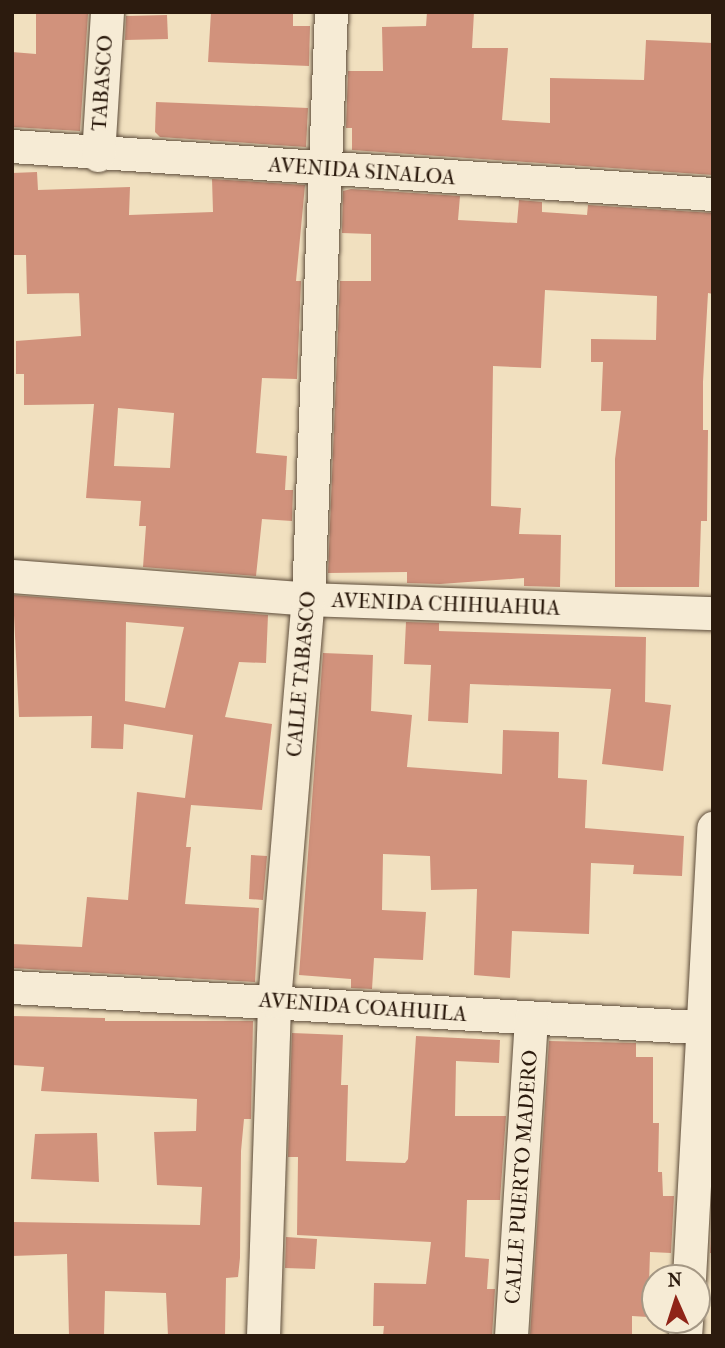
<!DOCTYPE html>
<html>
<head>
<meta charset="utf-8">
<style>
	body { margin:0 }
	#map { position:relative; width:725px; height:1348px; overflow:hidden; background:#f1e0bf; font-family:"IM FELL French Canon",serif }
	div>[style] { position:absolute }
	.building>* { inset:0; background:#d1927c }
	.roads { filter:drop-shadow(0 0 2px #5d4c3a) drop-shadow(0 0 2px #5d4c3a) }
	.minor>* { height:33px; margin:-16.5px; padding:0 16.5px; transform-origin:16.5px; border-radius:16.5px; background:#f6ebd5 }
	span { translate:-50% -50%; white-space:nowrap; text-align:center; line-height:1.15; -webkit-text-stroke:5px #f6ebd5; paint-order:stroke }
	.street-label { font-size:21px; color:#2c1b0e }
	.frame { position:absolute; inset:0; border:14px solid #2c1b0e; pointer-events:none }
	.north { position:absolute; left:641px; top:1264px; width:70px; height:70px; box-sizing:border-box; background:#f6ebd5; border:2px solid #a59885; border-radius:50%; rotate:357deg; font-size:19px; font-weight:700; line-height:28px; text-align:center; color:#2c1b0e }
	.north::after { content:''; display:block; margin:auto; width:24px; height:32px; background:#8f2418; clip-path:polygon(50% 0,100% 100%,50% 72%,0 100%) }
</style>
</head>
<body>
<div id="map">
	<div class="building">
		<div style="clip-path:polygon(211px 12px,293px 12px,293px 26px,310px 26px,309px 66px,208px 62px)"></div>
		<div style="clip-path:polygon(427px 12px,474px 12px,472px 48px,508px 48px,502px 120px,550px 123px,550px 78px,644px 80px,646px 40px,713px 43px,713px 175px,352px 150px,352px 128px,346px 128px,348px 71px,383px 71px,382px 27px,426px 26px)"></div>
		<div style="clip-path:polygon(36px 14px,88px 14px,80px 131px,12px 127px,12px 52px,36px 54px)"></div>
		<div style="clip-path:polygon(167px 15px,168px 39px,125px 40px,126px 16px)"></div>
		<div style="clip-path:polygon(156px 102px,308px 108px,306px 147px,160px 137px,155px 132px)"></div>
		<div style="clip-path:polygon(evenodd,37px 172px,38px 190px,130px 187px,129px 215px,213px 212px,212px 179px,305px 185px,296px 281px,301px 281px,297px 379px,262px 378px,256px 453px,287px 456px,285px 490px,293px 490px,292px 521px,262px 519px,256px 576px,143px 567px,146px 526px,139px 526px,141px 501px,86px 498px,94px 404px,24px 405px,24px 374px,16px 374px,16px 341px,81px 336px,79px 293px,27px 294px,26px 255px,12px 255px,12px 173px,37px 172px,118px 408px,174px 413px,170px 468px,114px 466px,118px 408px)"></div>
		<div style="clip-path:polygon(351px 189px,460px 196px,458px 220px,517px 223px,519px 200px,542px 202px,542px 212px,587px 215px,588px 205px,713px 213px,713px 294px,708px 293px,703px 382px,703px 430px,708px 430px,707px 521px,701px 521px,699px 587px,615px 587px,615px 459px,621px 411px,601px 411px,603px 362px,591px 362px,591px 339px,656px 340px,657px 296px,545px 290px,541px 368px,493px 366px,491px 506px,521px 508px,519px 534px,561px 535px,560px 587px,524px 586px,524px 578px,440px 584px,407px 583px,407px 572px,328px 573px,340px 281px,371px 281px,371px 234px,342px 233px,343px 191px)"></div>
		<div style="clip-path:polygon(evenodd,13px 595px,268px 615px,266px 663px,239px 662px,225px 717px,272px 724px,262px 810px,191px 805px,186px 847px,191px 847px,185px 904px,259px 908px,255px 982px,12px 968px,12px 944px,82px 947px,87px 897px,128px 900px,137px 792px,185px 798px,193px 735px,124px 724px,123px 749px,91px 748px,92px 716px,19px 717px,13px 595px,126px 622px,184px 627px,165px 708px,125px 701px,126px 622px)"></div>
		<div style="clip-path:polygon(406px 622px,439px 623px,439px 631px,646px 637px,645px 702px,671px 705px,663px 771px,602px 764px,611px 689px,470px 684px,468px 723px,428px 721px,431px 665px,404px 664px)"></div>
		<div style="clip-path:polygon(323px 653px,373px 655px,371px 711px,412px 715px,407px 767px,502px 774px,503px 730px,559px 732px,558px 778px,587px 780px,585px 828px,684px 836px,682px 876px,633px 874px,634px 865px,591px 863px,589px 934px,512px 931px,510px 978px,474px 975px,477px 889px,431px 890px,430px 856px,383px 854px,382px 910px,426px 912px,423px 960px,374px 958px,372px 989px,351px 988px,351px 979px,299px 975px)"></div>
		<div style="clip-path:polygon(251px 855px,267px 856px,263px 900px,249px 899px)"></div>
		<div style="clip-path:polygon(12px 1016px,105px 1018px,105px 1021px,253px 1021px,251px 1119px,244px 1119px,241px 1151px,240px 1258px,238px 1277px,226px 1278px,225px 1336px,168px 1336px,166px 1293px,105px 1291px,104px 1336px,69px 1336px,67px 1254px,12px 1256px,12px 1222px,200px 1225px,202px 1187px,157px 1185px,154px 1132px,196px 1131px,197px 1099px,41px 1091px,44px 1067px,12px 1065px)"></div>
		<div style="clip-path:polygon(292px 1033px,343px 1035px,341px 1085px,348px 1085px,346px 1161px,405px 1163px,408px 1159px,416px 1036px,500px 1040px,499px 1063px,456px 1061px,455px 1116px,506px 1116px,500px 1200px,467px 1200px,465px 1257px,489px 1259px,487px 1289px,495px 1289px,492px 1336px,383px 1336px,384px 1326px,373px 1326px,374px 1283px,426px 1284px,431px 1242px,297px 1235px,298px 1157px,288px 1157px)"></div>
		<div style="clip-path:polygon(549px 1041px,636px 1043px,636px 1057px,653px 1057px,653px 1123px,659px 1123px,658px 1172px,662px 1172px,663px 1196px,674px 1196px,671px 1253px,650px 1252px,648px 1317px,632px 1316px,632px 1336px,530px 1336px)"></div>
		<div style="clip-path:polygon(97px 1133px,99px 1182px,31px 1179px,35px 1134px)"></div>
		<div style="clip-path:polygon(713px 1197px,713px 1253px,710px 1253px)"></div>
		<div style="clip-path:polygon(286px 1237px,317px 1239px,315px 1269px,285px 1268px)"></div>
	</div>
	<div class="roads">
		<div class="minor">
			<div style="left:12px;top:146px;width:703px;rotate:3.92deg"></div>
			<div style="left:98px;top:155px;width:143px;rotate:-86.4deg"></div>
			<div style="left:12px;top:576px;width:297px;rotate:4.4deg"></div>
			<div style="left:308px;top:599px;width:405px;rotate:2deg"></div>
			<div style="left:12px;top:987px;width:702px;rotate:3.35deg"></div>
			<div style="left:689px;top:1278px;width:451px;rotate:-86.9deg"></div>
			<div style="left:263px;top:1336px;width:335px;rotate:-88.1deg"></div>
			<div style="left:274px;top:1001px;width:403px;rotate:-85.2deg"></div>
			<div style="left:308px;top:599px;width:587px;rotate:-87.76deg"></div>
			<div style="left:511px;top:1336px;width:318px;rotate:-86.4deg"></div>
			<div style="left:685px;top:1336px;width:16px;rotate:-86deg"></div>
		</div>
	</div>
	<div class="street-label">
		<span style="left:102px;top:83px;rotate:-86deg">TABASCO</span>
		<span style="left:362px;top:171px;rotate:4deg">AVENIDA SINALOA</span>
		<span style="left:446px;top:604px;rotate:2deg">AVENIDA CHIHUAHUA</span>
		<span style="left:301px;top:674px;rotate:-85deg">CALLE TABASCO</span>
		<span style="left:363px;top:1007px;rotate:4deg">AVENIDA COAHUILA</span>
		<span style="left:521px;top:1177px;rotate:-86deg">CALLE PUERTO MADERO</span>
	</div>
	<div class="frame"></div>
	<div class="north">N</div>
</div>
</body>
</html>
